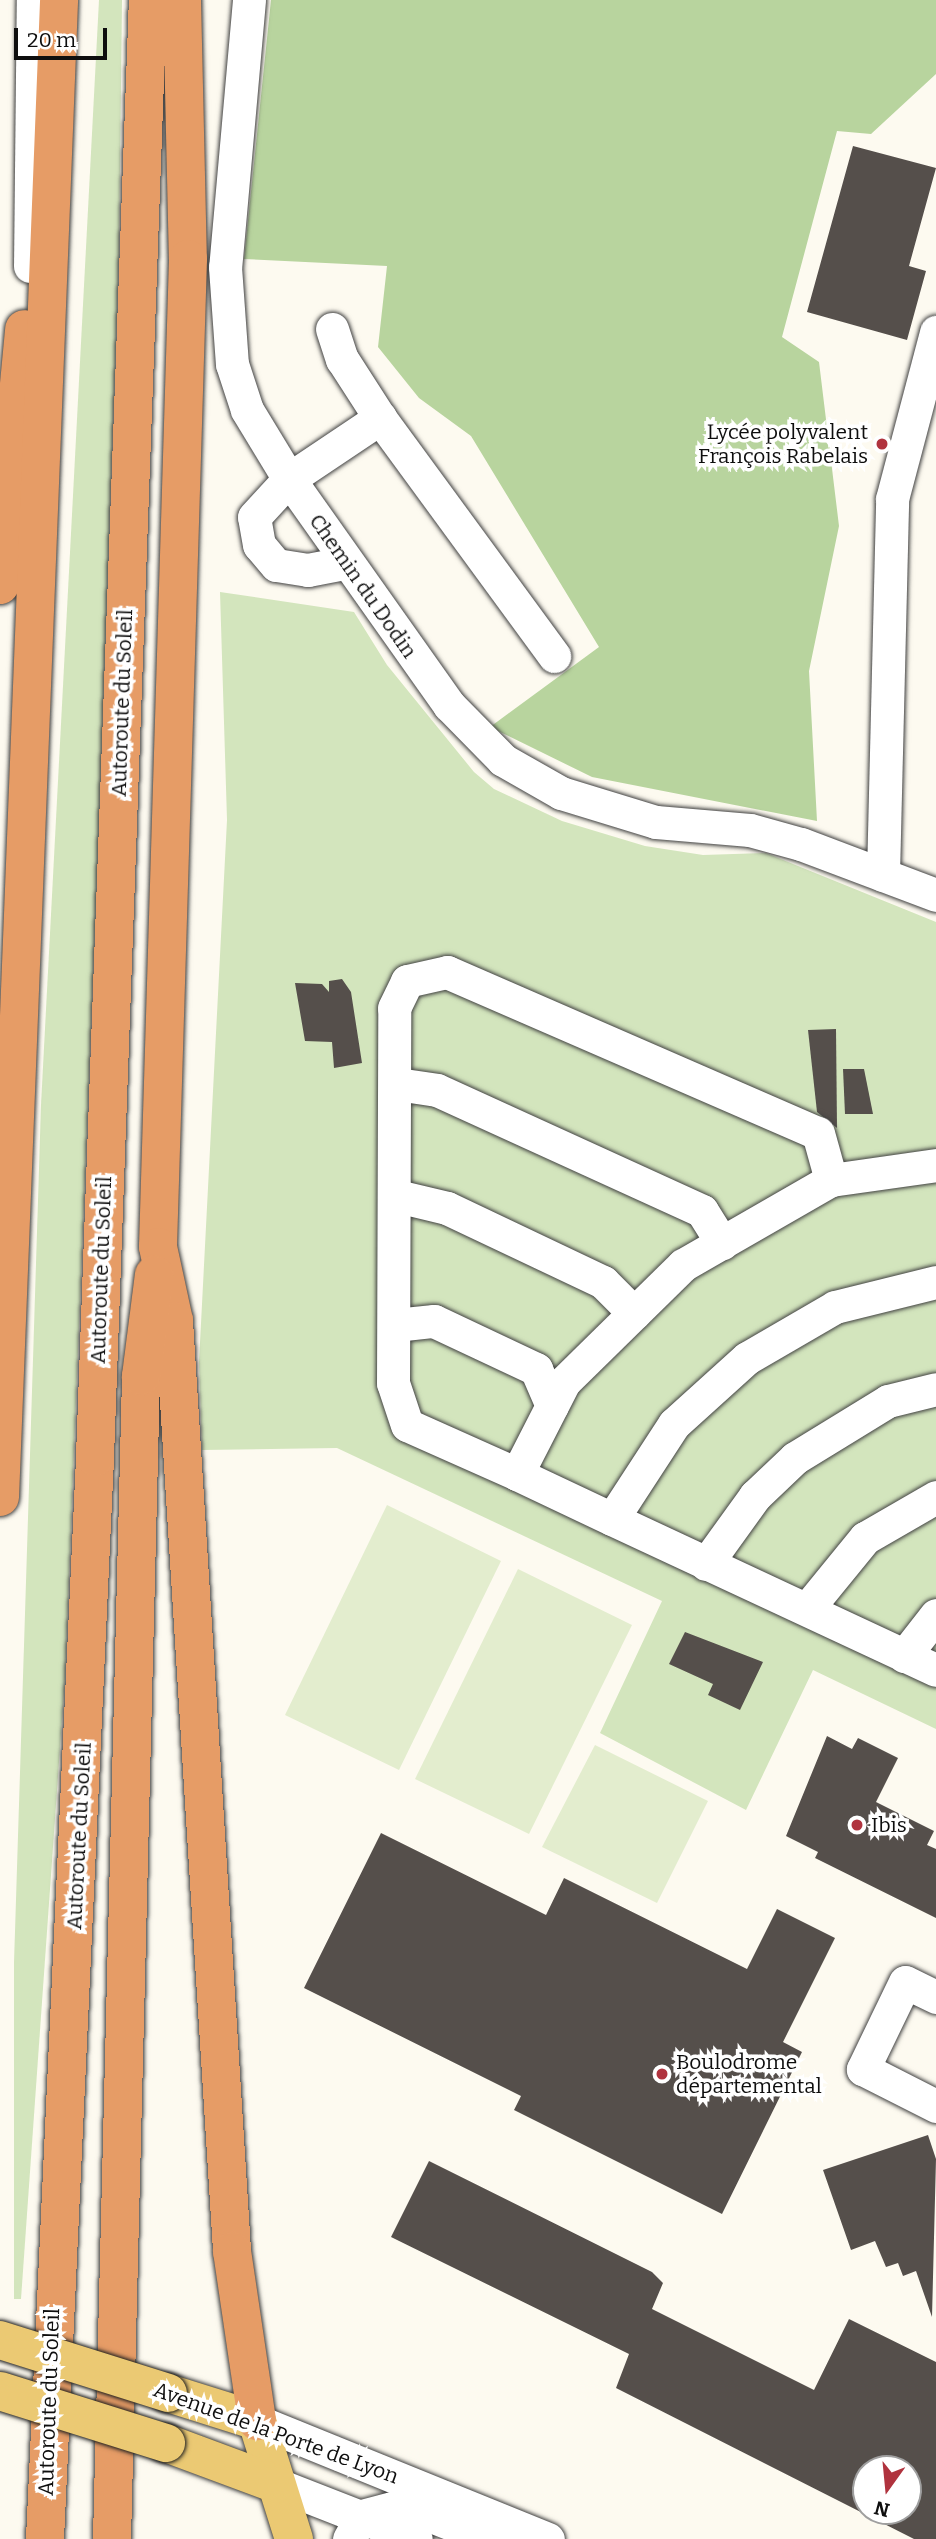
<!DOCTYPE html>
<html>
<head>
<meta charset="utf-8">
<style>
	body { margin:0 }
	#map { position:relative; width:936px; height:2539px; overflow:hidden; background:#fdfaf0; font-family:Bitter,serif }
	div>[style] { position:absolute }
	.green>* { inset:0; background:#d3e5bd }
	.forest>* { inset:0; background:#b8d49e }
	.pitch>* { inset:0; background:#e3edce }
	.building>* { inset:0; background:#554f4b }
	.roads { filter:drop-shadow(0 0 2px #414141) drop-shadow(0 0 2px #414141) }
	.minor>* { height:33px; margin:-16.5px; padding:0 16.5px; transform-origin:16.5px; border-radius:16.5px; background:#fff }
	.major>* { height:38px; margin:-19px; padding:0 19px; transform-origin:19px; border-radius:19px; background:#ebc973 }
	.highway>* { height:38px; margin:-19px; padding:0 19px; transform-origin:19px; border-radius:19px; background:#e69c66 }
	.bridges { filter:drop-shadow(0 0 2px #1f1f1f) drop-shadow(0 0 2px #1f1f1f) }
	.major-bridge>* { height:38px; margin:-19px; padding:0 19px; transform-origin:19px; border-radius:19px; background:#ebc973 }
	.dots>* { width:19px; height:19px; translate:-50% -50%; box-sizing:border-box; border:4px solid #fff; border-radius:50% }
	span { translate:-50% -50%; white-space:nowrap; text-align:center; line-height:1.15; -webkit-text-stroke:7px #fff; paint-order:stroke }
	.poi-label { font-size:21px; color:#0e0e0e }
	.right { translate:-100% -50%; text-align:right }
	.left { translate:0 -50%; text-align:left }
	.street-label { font-size:21px; color:#0e0e0e }
	.north { position:absolute; left:852px; top:2455px; width:70px; height:70px; box-sizing:border-box; background:#fff; border:2px solid #9f9f9f; border-radius:50%; rotate:195deg; font-size:19px; font-weight:700; line-height:28px; text-align:center; color:#0e0e0e }
	.north::after { content:''; display:block; margin:auto; width:24px; height:32px; background:#b0333e; clip-path:polygon(50% 0,100% 100%,50% 72%,0 100%) }
	.scale { position:absolute; left:14px; top:28px; width:93px; height:32px; box-sizing:border-box; border:4px solid #0e0e0e; border-top:0; padding-left:9px; font-size:21px; line-height:24px; white-space:nowrap; color:#0e0e0e; -webkit-text-stroke:5px #fff; paint-order:stroke }
</style>
</head>
<body>
<div id="map">
	<div class="green">
		<div style="clip-path:polygon(99px 0,122px 0,119px 255px,98px 851px,65px 1677px,21px 2299px,14px 2299px,14px 1963px,41px 1105px)"></div>
		<div style="clip-path:polygon(220px 592px,354px 612px,387px 665px,474px 772px,494px 789px,562px 821px,645px 846px,703px 855px,766px 853px,936px 922px,936px 1729px,813px 1670px,746px 1810px,600px 1733px,662px 1601px,337px 1448px,202px 1450px,199px 1362px,227px 820px)"></div>
	</div>
	<div class="forest">
		<div style="clip-path:polygon(271px 0,936px 0,936px 74px,871px 134px,837px 131px,782px 337px,819px 362px,839px 526px,809px 671px,817px 821px,592px 777px,490px 727px,599px 647px,471px 436px,419px 398px,378px 347px,387px 266px,244px 259px)"></div>
	</div>
	<div class="pitch">
		<div style="clip-path:polygon(387px 1505px,501px 1561px,399px 1770px,285px 1715px)"></div>
		<div style="clip-path:polygon(518px 1569px,632px 1625px,529px 1834px,415px 1779px)"></div>
		<div style="clip-path:polygon(595px 1745px,708px 1801px,657px 1903px,542px 1847px)"></div>
	</div>
	<div class="building">
		<div style="clip-path:polygon(853px 146px,936px 168px,909px 266px,926px 271px,907px 340px,807px 312px)"></div>
		<div style="clip-path:polygon(342px 979px,351px 992px,362px 1063px,334px 1068px,332px 1042px,305px 1041px,295px 983px,322px 984px,329px 992px,329px 981px)"></div>
		<div style="clip-path:polygon(836px 1029px,837px 1128px,817px 1112px,808px 1030px)"></div>
		<div style="clip-path:polygon(843px 1069px,864px 1069px,873px 1114px,845px 1114px)"></div>
		<div style="clip-path:polygon(685px 1632px,763px 1662px,740px 1710px,708px 1695px,713px 1684px,669px 1664px)"></div>
		<div style="clip-path:polygon(827px 1736px,852px 1749px,858px 1738px,898px 1758px,876px 1802px,934px 1831px,927px 1845px,936px 1849px,936px 1918px,815px 1858px,818px 1852px,786px 1836px)"></div>
		<div style="clip-path:polygon(381px 1833px,546px 1915px,564px 1878px,747px 1969px,777px 1909px,835px 1938px,783px 2042px,802px 2052px,722px 2214px,514px 2110px,521px 2096px,304px 1988px)"></div>
		<div style="clip-path:polygon(928px 2135px,936px 2159px,932px 2317px,916px 2271px,903px 2276px,898px 2263px,886px 2267px,875px 2241px,851px 2250px,823px 2170px)"></div>
		<div style="clip-path:polygon(evenodd,429px 2161px,652px 2272px,663px 2283px,652px 2309px,814px 2390px,849px 2319px,936px 2362px,936px 2539px,914px 2539px,616px 2388px,629px 2354px,391px 2237px,429px 2161px,866px 2469px,908px 2469px,908px 2511px,866px 2511px,866px 2469px)"></div>
	</div>
	<div class="roads">
		<div class="minor">
			<div style="left:249px;top:0;width:268px;rotate:95.1deg"></div>
			<div style="left:225px;top:267px;width:97px;rotate:85.9deg"></div>
			<div style="left:232px;top:364px;width:48px;rotate:71.9deg"></div>
			<div style="left:247px;top:410px;width:81px;rotate:58.7deg"></div>
			<div style="left:289px;top:479px;width:277px;rotate:54.7deg"></div>
			<div style="left:449px;top:705px;width:77px;rotate:45.5deg"></div>
			<div style="left:503px;top:760px;width:67px;rotate:29.6deg"></div>
			<div style="left:561px;top:793px;width:99px;rotate:17deg"></div>
			<div style="left:656px;top:822px;width:94px;rotate:4.9deg"></div>
			<div style="left:750px;top:830px;width:53px;rotate:15.4deg"></div>
			<div style="left:801px;top:844px;width:144px;rotate:20.7deg"></div>
			<div style="left:30px;top:266px;width:266px;rotate:-89.4deg"></div>
			<div style="left:332px;top:329px;width:32px;rotate:72deg"></div>
			<div style="left:342px;top:359px;width:70px;rotate:57.2deg"></div>
			<div style="left:380px;top:418px;width:295px;rotate:53.8deg"></div>
			<div style="left:344px;top:563px;width:37px;rotate:169deg"></div>
			<div style="left:308px;top:570px;width:32px;rotate:-171deg"></div>
			<div style="left:276px;top:565px;width:26px;rotate:-130deg"></div>
			<div style="left:259px;top:545px;width:28px;rotate:-100deg"></div>
			<div style="left:254px;top:517px;width:52px;rotate:-47.4deg"></div>
			<div style="left:289px;top:479px;width:110px;rotate:-33.8deg"></div>
			<div style="left:883px;top:875px;width:376px;rotate:-88.6deg"></div>
			<div style="left:892px;top:499px;width:173px;rotate:-75.2deg"></div>
			<div style="left:397px;top:1084px;width:40px;rotate:8.5deg"></div>
			<div style="left:437px;top:1090px;width:291px;rotate:24.5deg"></div>
			<div style="left:702px;top:1211px;width:38px;rotate:58deg"></div>
			<div style="left:397px;top:1196px;width:51px;rotate:13.5deg"></div>
			<div style="left:447px;top:1208px;width:173px;rotate:25.4deg"></div>
			<div style="left:603px;top:1282px;width:44px;rotate:45deg"></div>
			<div style="left:936px;top:1282px;width:104px;rotate:166.1deg"></div>
			<div style="left:835px;top:1307px;width:102px;rotate:149.9deg"></div>
			<div style="left:747px;top:1358px;width:98px;rotate:137.9deg"></div>
			<div style="left:674px;top:1424px;width:113px;rotate:123.1deg"></div>
			<div style="left:612px;top:1519px;width:357px;rotate:25deg"></div>
			<div style="left:395px;top:1325px;width:39px;rotate:-6deg"></div>
			<div style="left:434px;top:1321px;width:113px;rotate:25.2deg"></div>
			<div style="left:536px;top:1369px;width:40px;rotate:66.6deg"></div>
			<div style="left:517px;top:1474px;width:120px;rotate:-156deg"></div>
			<div style="left:407px;top:1425px;width:44px;rotate:-108.4deg"></div>
			<div style="left:393px;top:1383px;width:375px;rotate:-89.8deg"></div>
			<div style="left:394px;top:1008px;width:30px;rotate:-64deg"></div>
			<div style="left:407px;top:981px;width:41px;rotate:-12.7deg"></div>
			<div style="left:447px;top:972px;width:404px;rotate:23.5deg"></div>
			<div style="left:818px;top:1133px;width:49px;rotate:74.5deg"></div>
			<div style="left:612px;top:1519px;width:105px;rotate:-154.7deg"></div>
			<div style="left:517px;top:1474px;width:103px;rotate:-62.9deg"></div>
			<div style="left:564px;top:1382px;width:167px;rotate:-44.5deg"></div>
			<div style="left:683px;top:1265px;width:171px;rotate:-29.9deg"></div>
			<div style="left:831px;top:1180px;width:106px;rotate:-8.1deg"></div>
			<div style="left:706px;top:1564px;width:84px;rotate:-54.2deg"></div>
			<div style="left:755px;top:1496px;width:55px;rotate:-43.5deg"></div>
			<div style="left:795px;top:1458px;width:109px;rotate:-31.5deg"></div>
			<div style="left:888px;top:1401px;width:49px;rotate:-14deg"></div>
			<div style="left:807px;top:1609px;width:92px;rotate:-50.8deg"></div>
			<div style="left:865px;top:1538px;width:82px;rotate:-30deg"></div>
			<div style="left:904px;top:1656px;width:52px;rotate:-52deg"></div>
			<div style="left:936px;top:1997px;width:34px;rotate:-154deg"></div>
			<div style="left:905px;top:1982px;width:97px;rotate:115.8deg"></div>
			<div style="left:863px;top:2069px;width:82px;rotate:26.9deg"></div>
			<div style="left:257px;top:2421px;width:314px;rotate:22.1deg"></div>
			<div style="left:276px;top:2484px;width:150px;rotate:21.4deg"></div>
			<div style="left:349px;top:2539px;width:26px;rotate:-61deg"></div>
			<div style="left:362px;top:2516px;width:42px;rotate:-15deg"></div>
			<div style="left:403px;top:2505px;width:85px;rotate:21.4deg"></div>
			<div style="left:482px;top:2536px;width:24px"></div>
		</div>
		<div class="major">
			<div style="left:168px;top:2393px;width:93px;rotate:17.5deg"></div>
			<div style="left:257px;top:2421px;width:124px;rotate:72.6deg"></div>
			<div style="left:166px;top:2443px;width:117px;rotate:20.4deg"></div>
		</div>
		<div class="highway">
			<div style="left:182px;top:0;width:259px;rotate:88.7deg"></div>
			<div style="left:188px;top:259px;width:988px;rotate:91.74deg"></div>
			<div style="left:158px;top:1247px;width:76px;rotate:77.8deg"></div>
			<div style="left:174px;top:1321px;width:932px;rotate:86.43deg"></div>
			<div style="left:232px;top:2251px;width:172px;rotate:81.6deg"></div>
			<div style="left:0;top:585px;width:257px;rotate:-84.6deg"></div>
			<div style="left:0;top:1497px;width:1498px;rotate:-87.74deg"></div>
			<div style="left:45px;top:2539px;width:1083px;rotate:-87.35deg"></div>
			<div style="left:95px;top:1457px;width:1458px;rotate:-87.92deg"></div>
			<div style="left:112px;top:2539px;width:1163px;rotate:-88.57deg"></div>
			<div style="left:141px;top:1376px;width:102px;rotate:-82.7deg"></div>
		</div>
	</div>
	<div class="bridges">
		<div class="major-bridge">
			<div style="left:0;top:2340px;width:176px;rotate:17.5deg"></div>
			<div style="left:0;top:2391px;width:174px;rotate:17.4deg"></div>
		</div>
	</div>
	<div class="dots">
		<div style="left:882px;top:444px;background:#b0333e"></div>
		<div style="left:857px;top:1825px;background:#b0333e"></div>
		<div style="left:662px;top:2074px;background:#b0333e"></div>
	</div>
	<div class="poi-label">
		<span class="right" style="left:868px;top:444px">Lycée polyvalent<br>François Rabelais</span>
		<span class="left" style="left:871px;top:1825px">Ibis</span>
		<span class="left" style="left:676px;top:2074px">Boulodrome<br>départemental</span>
	</div>
	<div class="street-label">
		<span style="left:363px;top:586px;rotate:55deg">Chemin du Dodin</span>
		<span style="left:122px;top:703px;rotate:-88deg">Autoroute du Soleil</span>
		<span style="left:101px;top:1270px;rotate:-88deg">Autoroute du Soleil</span>
		<span style="left:79px;top:1836px;rotate:-87deg">Autoroute du Soleil</span>
		<span style="left:49px;top:2402px;rotate:-88deg">Autoroute du Soleil</span>
		<span style="left:276px;top:2433px;rotate:20deg">Avenue de la Porte de Lyon</span>
	</div>
	<div class="north">N</div>
	<div class="scale">20 m</div>
</div>
</body>
</html>
